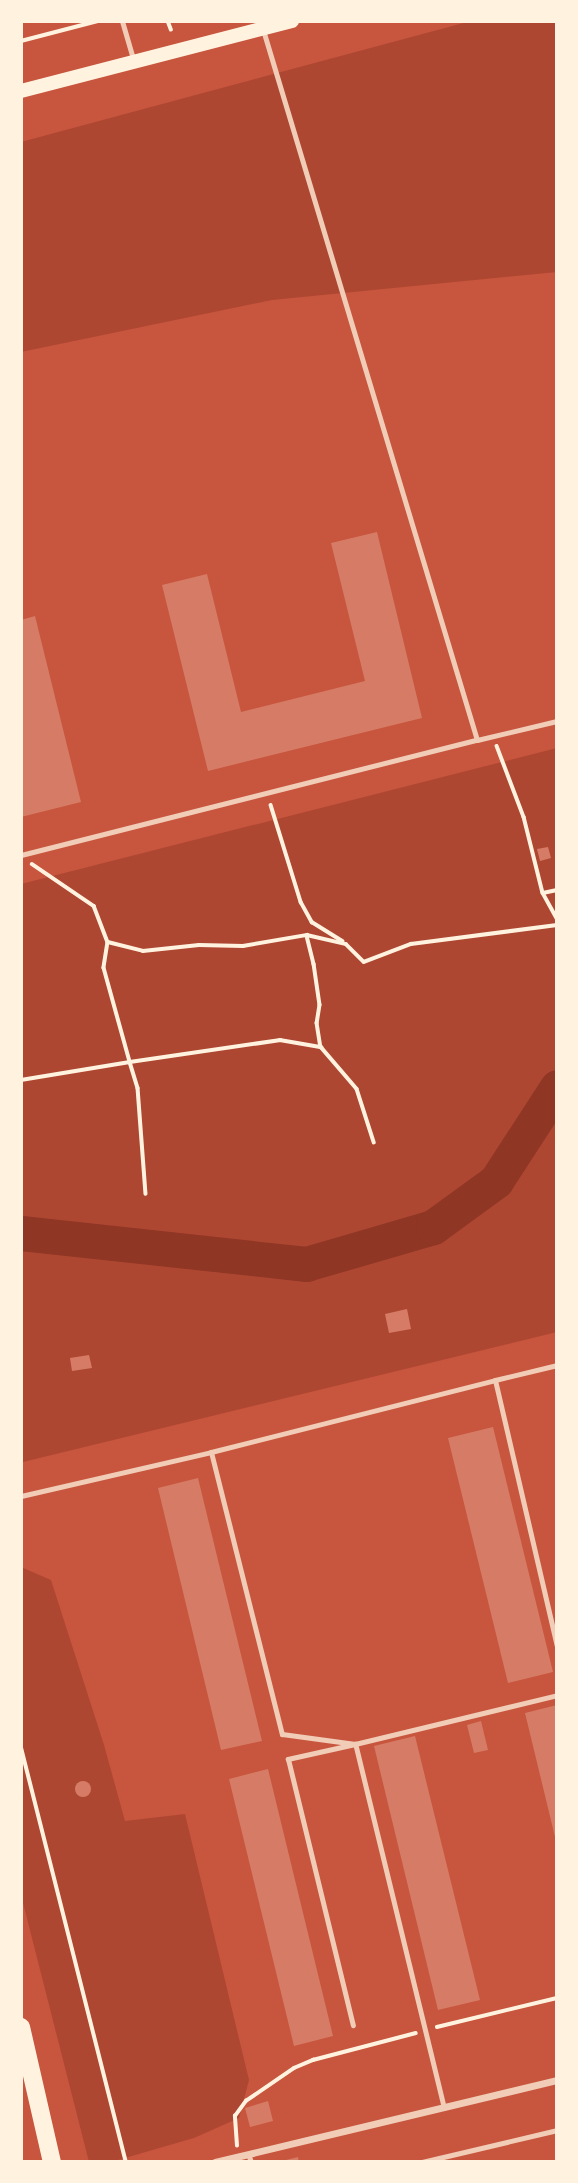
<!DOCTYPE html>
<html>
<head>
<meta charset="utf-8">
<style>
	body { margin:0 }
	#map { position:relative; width:578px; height:2183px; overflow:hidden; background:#c8553d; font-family:"DM Sans",sans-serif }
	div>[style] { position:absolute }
	.green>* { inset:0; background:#ae4732 }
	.river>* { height:35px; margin:-17.5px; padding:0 17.5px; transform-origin:17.5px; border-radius:17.5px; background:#8f3625 }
	.building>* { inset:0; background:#d67c66 }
	.round { border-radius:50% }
	.path>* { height:3.5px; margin:-1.75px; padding:0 1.75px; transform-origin:1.75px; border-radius:1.75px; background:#fff3e0 }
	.service>* { height:5px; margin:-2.5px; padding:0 2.5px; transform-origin:2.5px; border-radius:2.5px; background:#f1ccb7 }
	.minor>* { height:7px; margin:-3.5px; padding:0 3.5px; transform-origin:3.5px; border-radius:3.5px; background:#f1ccb7 }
	.secondary>* { height:14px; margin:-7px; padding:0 7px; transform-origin:7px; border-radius:7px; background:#fff3e0 }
	.primary>* { height:18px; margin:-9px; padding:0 9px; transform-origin:9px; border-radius:9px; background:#fff3e0 }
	span { translate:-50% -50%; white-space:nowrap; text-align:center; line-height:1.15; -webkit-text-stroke:5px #fff3e0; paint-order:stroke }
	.frame { position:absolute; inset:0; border:23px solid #fff3e0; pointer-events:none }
</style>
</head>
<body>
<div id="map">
	<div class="green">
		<div style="clip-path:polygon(471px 21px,557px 21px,557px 272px,272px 300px,21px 352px,21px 142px)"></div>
		<div style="clip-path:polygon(557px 748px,557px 1332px,23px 1462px,21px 884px)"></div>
		<div style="clip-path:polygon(21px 1567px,51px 1580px,104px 1745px,125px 1821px,185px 1814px,249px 2080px,239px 2118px,194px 2138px,111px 2162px,89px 2162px,21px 1895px)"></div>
	</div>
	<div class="river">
		<div style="left:21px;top:1233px;width:287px;rotate:6.2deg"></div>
		<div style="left:306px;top:1264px;width:132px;rotate:-16.2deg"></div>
		<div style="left:433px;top:1227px;width:78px;rotate:-36.1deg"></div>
		<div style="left:496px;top:1181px;width:112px;rotate:-57deg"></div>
	</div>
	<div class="building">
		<div style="clip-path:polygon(377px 532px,422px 718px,208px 771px,162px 585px,207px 574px,241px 712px,365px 681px,331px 543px)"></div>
		<div style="clip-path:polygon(35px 616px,81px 802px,21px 817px,21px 620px)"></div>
		<div style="clip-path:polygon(548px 847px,551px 858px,540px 861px,537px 849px)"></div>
		<div style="clip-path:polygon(407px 1309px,411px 1329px,389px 1333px,385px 1314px)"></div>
		<div style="clip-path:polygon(89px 1355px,92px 1368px,72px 1371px,70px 1358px)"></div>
		<div style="clip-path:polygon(493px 1427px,553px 1672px,508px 1683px,448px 1438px)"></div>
		<div style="clip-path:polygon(198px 1478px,262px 1741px,221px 1750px,158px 1488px)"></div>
		<div style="clip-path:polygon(557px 1705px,557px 1841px,556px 1841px,525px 1713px)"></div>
		<div style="clip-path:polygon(481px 1721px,488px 1750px,474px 1753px,467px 1725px)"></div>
		<div style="clip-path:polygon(415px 1736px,480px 2000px,438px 2010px,374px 1746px)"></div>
		<div style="clip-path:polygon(268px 1769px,333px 2036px,294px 2046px,229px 1779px)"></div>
		<div class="round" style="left:75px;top:1781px;width:16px;height:16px"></div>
		<div style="clip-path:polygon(268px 2101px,273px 2121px,250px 2127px,245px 2108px)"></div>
		<div style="clip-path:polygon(298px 2157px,299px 2162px,282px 2162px,282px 2161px)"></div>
	</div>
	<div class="path">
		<div style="left:168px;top:21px;width:9px;rotate:69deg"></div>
		<div style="left:21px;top:41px;width:80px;rotate:-14.6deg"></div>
		<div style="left:497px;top:746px;width:76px;rotate:69.2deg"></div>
		<div style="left:524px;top:817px;width:78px;rotate:76deg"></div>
		<div style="left:543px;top:893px;width:29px;rotate:61deg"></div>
		<div style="left:271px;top:805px;width:102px;rotate:72.8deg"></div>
		<div style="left:301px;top:902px;width:23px;rotate:61deg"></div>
		<div style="left:312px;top:922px;width:36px;rotate:32deg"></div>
		<div style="left:32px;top:864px;width:75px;rotate:34.1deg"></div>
		<div style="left:94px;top:906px;width:39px;rotate:69deg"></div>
		<div style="left:108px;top:942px;width:36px;rotate:14deg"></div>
		<div style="left:143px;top:951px;width:56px;rotate:-6.1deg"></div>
		<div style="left:199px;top:945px;width:44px;rotate:1.3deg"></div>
		<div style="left:243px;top:946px;width:65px;rotate:-9.8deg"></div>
		<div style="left:307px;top:935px;width:40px;rotate:13deg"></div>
		<div style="left:346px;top:944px;width:25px;rotate:45deg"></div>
		<div style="left:364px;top:962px;width:50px;rotate:-21deg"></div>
		<div style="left:411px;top:944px;width:147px;rotate:-7.4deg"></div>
		<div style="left:543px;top:893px;width:14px;rotate:-12deg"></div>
		<div style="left:307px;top:936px;width:29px;rotate:76deg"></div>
		<div style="left:314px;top:964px;width:41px;rotate:81.7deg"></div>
		<div style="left:320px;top:1005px;width:18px;rotate:99deg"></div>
		<div style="left:317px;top:1023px;width:24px;rotate:81deg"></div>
		<div style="left:108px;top:942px;width:26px;rotate:99deg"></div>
		<div style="left:104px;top:968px;width:98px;rotate:74.5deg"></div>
		<div style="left:130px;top:1062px;width:152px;rotate:-8.3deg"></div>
		<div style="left:280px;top:1040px;width:42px;rotate:9.7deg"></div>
		<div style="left:321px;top:1047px;width:55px;rotate:49.4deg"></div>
		<div style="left:357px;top:1089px;width:56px;rotate:72.2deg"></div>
		<div style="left:21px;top:1080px;width:110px;rotate:-9.4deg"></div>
		<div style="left:130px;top:1062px;width:27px;rotate:73deg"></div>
		<div style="left:138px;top:1088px;width:106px;rotate:85.7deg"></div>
		<div style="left:21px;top:1746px;width:429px;rotate:75.8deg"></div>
		<div style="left:437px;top:2027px;width:123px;rotate:-13.6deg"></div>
		<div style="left:237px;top:2146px;width:30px;rotate:-94deg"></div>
		<div style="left:235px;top:2116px;width:19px;rotate:-54deg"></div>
		<div style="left:246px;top:2101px;width:58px;rotate:-34.5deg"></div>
		<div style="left:294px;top:2068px;width:21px;rotate:-23deg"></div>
		<div style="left:313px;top:2060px;width:106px;rotate:-14.7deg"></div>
	</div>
	<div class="service">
		<div style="left:122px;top:21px;width:43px;rotate:73.7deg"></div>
		<div style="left:477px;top:740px;width:82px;rotate:-13.4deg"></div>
		<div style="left:21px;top:855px;width:470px;rotate:-14.2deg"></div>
		<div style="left:477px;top:740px;width:742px;rotate:-106.77deg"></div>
		<div style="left:495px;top:1380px;width:64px;rotate:-13.6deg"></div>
		<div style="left:211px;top:1452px;width:291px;rotate:75.9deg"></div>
		<div style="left:282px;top:1734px;width:74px;rotate:7.8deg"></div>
		<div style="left:355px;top:1744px;width:69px;rotate:167.4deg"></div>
		<div style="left:288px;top:1759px;width:274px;rotate:76.3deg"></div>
		<div style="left:21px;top:1496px;width:195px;rotate:-13deg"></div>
		<div style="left:211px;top:1452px;width:293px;rotate:-14.2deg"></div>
		<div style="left:495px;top:1380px;width:274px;rotate:76.9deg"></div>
		<div style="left:444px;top:2108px;width:375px;rotate:-103.7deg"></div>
		<div style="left:355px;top:1744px;width:208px;rotate:-13.6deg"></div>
		<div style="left:248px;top:2154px;width:9px;rotate:69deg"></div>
		<div style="left:422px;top:2162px;width:139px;rotate:-13.3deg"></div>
	</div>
	<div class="minor">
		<div style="left:215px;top:2162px;width:352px;rotate:-13.5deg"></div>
	</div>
	<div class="secondary">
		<div style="left:21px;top:91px;width:280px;rotate:-14.5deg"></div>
	</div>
	<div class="primary">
		<div style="left:21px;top:2027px;width:139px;rotate:77.1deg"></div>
	</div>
	<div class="frame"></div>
</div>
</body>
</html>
